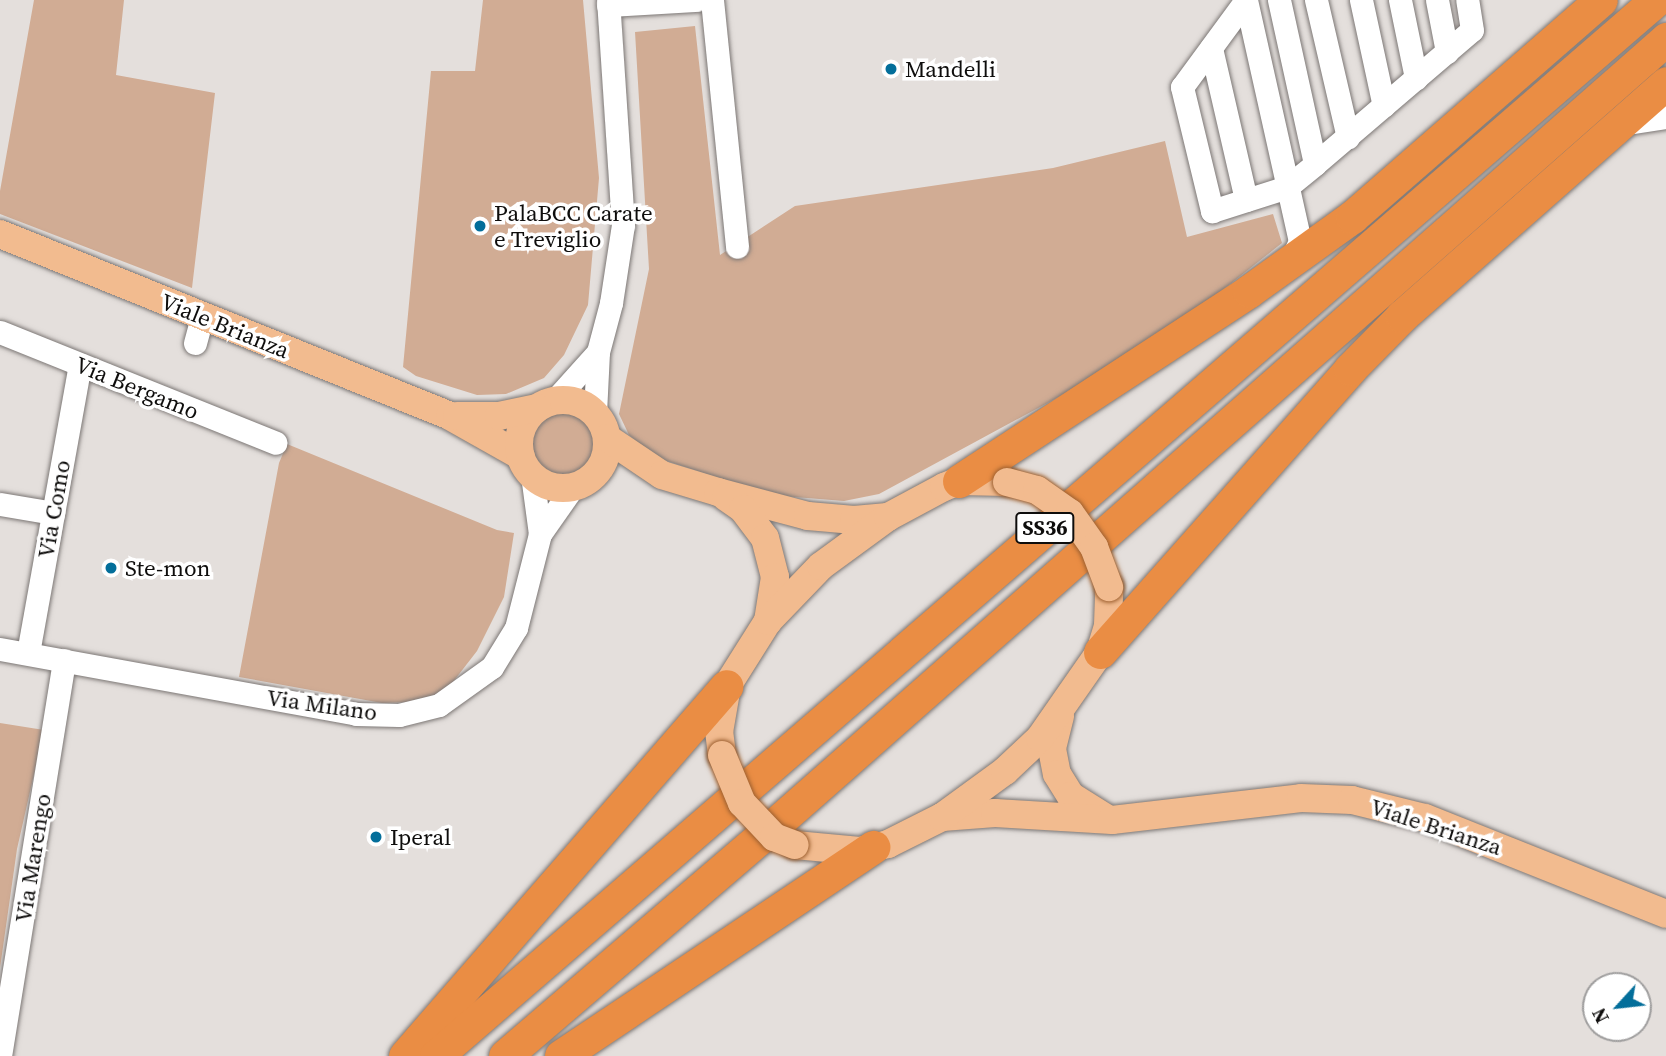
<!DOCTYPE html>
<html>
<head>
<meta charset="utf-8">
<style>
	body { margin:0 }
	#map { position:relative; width:1666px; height:1056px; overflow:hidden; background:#e4dfdc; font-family:"Source Serif 4",serif }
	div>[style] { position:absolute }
	.green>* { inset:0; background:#d1ac94 }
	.round { border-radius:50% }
	.roads { filter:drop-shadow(0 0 2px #7c7775) drop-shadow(0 0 2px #7c7775) }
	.minor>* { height:23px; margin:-11.5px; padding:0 11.5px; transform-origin:11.5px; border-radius:11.5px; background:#fff }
	.major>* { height:28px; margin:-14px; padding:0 14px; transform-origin:14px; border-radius:14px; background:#f2bb8f }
	.major>.ring { margin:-14px; padding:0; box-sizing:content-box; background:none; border:28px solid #f2bb8f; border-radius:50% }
	.highway>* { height:33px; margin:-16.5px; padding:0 16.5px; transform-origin:16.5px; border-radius:16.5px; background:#ea8d44 }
	.bridges { filter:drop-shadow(0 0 2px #9d6030) drop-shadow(0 0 2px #9d6030) }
	.major-bridge>* { height:28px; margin:-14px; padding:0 14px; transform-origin:14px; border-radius:14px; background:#f2bb8f }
	.dots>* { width:19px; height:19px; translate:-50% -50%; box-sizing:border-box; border:4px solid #fff; border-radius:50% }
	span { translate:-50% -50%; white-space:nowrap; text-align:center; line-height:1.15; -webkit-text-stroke:7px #fff; paint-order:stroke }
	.shield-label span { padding:2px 5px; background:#fff; border:2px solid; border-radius:5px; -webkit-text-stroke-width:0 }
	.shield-label { font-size:21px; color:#0e0d0c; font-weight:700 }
	.poi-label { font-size:23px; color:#0e0d0c }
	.left { translate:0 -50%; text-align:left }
	.street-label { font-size:23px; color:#0e0d0c }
	.north { position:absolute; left:1582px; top:972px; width:70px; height:70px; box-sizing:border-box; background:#fff; border:2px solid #9f9e9e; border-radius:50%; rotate:243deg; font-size:19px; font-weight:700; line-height:28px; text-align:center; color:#0e0d0c }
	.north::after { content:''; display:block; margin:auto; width:24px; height:32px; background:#036e9a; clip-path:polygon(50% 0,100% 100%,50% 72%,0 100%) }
</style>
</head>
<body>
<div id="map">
	<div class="green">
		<div style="clip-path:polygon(34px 0,124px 0,116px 75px,215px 93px,192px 288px,0 214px,0 191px)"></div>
		<div style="clip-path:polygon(483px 0,583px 0,599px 178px,588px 305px,564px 355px,544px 378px,506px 394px,477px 395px,416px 376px,403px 367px,431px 71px,475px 71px)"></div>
		<div style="clip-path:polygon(695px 26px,720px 255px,795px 206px,1053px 168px,1165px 141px,1187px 237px,1273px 214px,1282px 243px,1149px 348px,879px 494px,844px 501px,770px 495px,655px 457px,629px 435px,619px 414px,649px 269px,635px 32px)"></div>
		<div class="round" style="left:529px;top:410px;width:68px;height:68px"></div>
		<div style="clip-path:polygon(287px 444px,497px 530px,514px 533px,504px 597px,477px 651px,446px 691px,412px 702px,382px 703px,239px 677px,279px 463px)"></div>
		<div style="clip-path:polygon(0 723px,44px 730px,17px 849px,0 968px)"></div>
	</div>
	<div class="roads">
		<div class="minor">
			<div style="left:712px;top:0;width:248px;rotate:84.2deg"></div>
			<div style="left:1246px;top:0;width:108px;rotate:126.3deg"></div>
			<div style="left:1182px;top:87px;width:128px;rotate:76.4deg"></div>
			<div style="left:1212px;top:211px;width:79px;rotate:-17.7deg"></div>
			<div style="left:1287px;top:187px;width:36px;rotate:-39deg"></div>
			<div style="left:1315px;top:164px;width:206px;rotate:-40.5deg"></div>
			<div style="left:1472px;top:30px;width:30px;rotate:-99deg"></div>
			<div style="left:1246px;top:0;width:247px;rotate:77.4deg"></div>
			<div style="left:1300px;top:241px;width:23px;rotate:115deg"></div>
			<div style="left:1279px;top:0;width:168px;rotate:77.6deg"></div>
			<div style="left:1316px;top:0;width:141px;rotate:76.9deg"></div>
			<div style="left:1361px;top:0;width:108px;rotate:77.8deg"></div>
			<div style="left:1400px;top:0;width:80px;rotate:78.4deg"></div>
			<div style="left:1437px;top:0;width:53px;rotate:79.1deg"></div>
			<div style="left:608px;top:5px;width:88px;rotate:-3.3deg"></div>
			<div style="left:1211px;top:48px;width:156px;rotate:77deg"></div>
			<div style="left:1621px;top:124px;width:46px;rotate:-8.8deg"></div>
			<div style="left:0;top:332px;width:297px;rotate:21.9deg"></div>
			<div style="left:195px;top:343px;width:27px;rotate:-75deg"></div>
			<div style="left:555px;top:400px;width:64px;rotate:-48.1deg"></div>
			<div style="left:595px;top:413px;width:61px;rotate:-87.2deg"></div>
			<div style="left:598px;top:352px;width:51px;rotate:-75.1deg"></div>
			<div style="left:611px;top:303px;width:79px;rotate:-81.3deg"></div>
			<div style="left:623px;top:225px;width:225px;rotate:-93.8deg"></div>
			<div style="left:0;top:504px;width:54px;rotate:9.6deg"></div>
			<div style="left:540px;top:534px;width:57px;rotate:-54.9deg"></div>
			<div style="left:0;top:649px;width:362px;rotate:10.3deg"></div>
			<div style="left:356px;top:714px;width:43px;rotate:1.3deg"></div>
			<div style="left:399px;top:715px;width:41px;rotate:-14deg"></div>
			<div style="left:439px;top:705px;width:65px;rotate:-35.6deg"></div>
			<div style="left:492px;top:667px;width:46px;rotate:-58.4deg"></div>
			<div style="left:516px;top:628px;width:97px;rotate:-75.7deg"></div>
			<div style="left:540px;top:534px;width:60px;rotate:-97.7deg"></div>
			<div style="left:28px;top:653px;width:293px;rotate:-79.8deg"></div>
			<div style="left:0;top:1056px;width:401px;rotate:-80.8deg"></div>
		</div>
		<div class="major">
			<div style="left:0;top:234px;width:485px;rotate:22deg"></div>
			<div style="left:450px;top:416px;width:81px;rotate:29.4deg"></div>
			<div class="ring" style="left:519px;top:400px;width:60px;height:60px"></div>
			<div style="left:457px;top:416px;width:42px"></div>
			<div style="left:499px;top:416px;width:39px;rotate:-12deg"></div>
			<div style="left:607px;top:438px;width:66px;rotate:33.9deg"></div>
			<div style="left:662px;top:475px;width:59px;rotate:16.9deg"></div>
			<div style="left:718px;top:492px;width:93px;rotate:14.9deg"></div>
			<div style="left:808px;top:516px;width:46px;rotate:5deg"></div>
			<div style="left:854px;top:520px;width:34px;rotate:-5deg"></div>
			<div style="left:726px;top:497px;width:21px;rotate:35deg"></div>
			<div style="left:743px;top:509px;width:36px;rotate:53deg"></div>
			<div style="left:765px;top:538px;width:40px;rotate:75.6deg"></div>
			<div style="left:775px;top:577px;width:45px;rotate:99deg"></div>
			<div style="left:1060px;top:716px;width:34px;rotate:104deg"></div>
			<div style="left:1052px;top:749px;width:25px;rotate:79deg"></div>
			<div style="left:1057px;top:774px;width:26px;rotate:58deg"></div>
			<div style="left:1071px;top:796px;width:41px;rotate:32.2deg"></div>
			<div style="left:722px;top:755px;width:23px;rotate:-97deg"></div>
			<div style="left:719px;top:732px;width:47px;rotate:-80.1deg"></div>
			<div style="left:727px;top:686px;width:77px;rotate:-57.8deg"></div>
			<div style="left:768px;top:621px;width:76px;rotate:-46.1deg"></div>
			<div style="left:821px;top:566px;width:83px;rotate:-36.2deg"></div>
			<div style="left:888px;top:517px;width:64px;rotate:-28.2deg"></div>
			<div style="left:944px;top:487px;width:16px;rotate:-22deg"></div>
			<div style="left:959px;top:481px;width:48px;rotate:1.2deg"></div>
			<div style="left:942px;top:817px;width:53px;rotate:-4.3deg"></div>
			<div style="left:995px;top:813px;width:117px;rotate:3.4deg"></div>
			<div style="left:1112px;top:820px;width:190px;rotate:-6.6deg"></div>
			<div style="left:1301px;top:798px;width:51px;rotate:2.2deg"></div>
			<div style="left:1352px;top:800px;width:75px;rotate:13.9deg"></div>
			<div style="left:1425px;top:818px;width:259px;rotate:21.7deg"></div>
			<div style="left:795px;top:845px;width:65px;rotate:5.3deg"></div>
			<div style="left:860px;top:851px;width:29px;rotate:-14deg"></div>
			<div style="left:888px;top:844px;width:60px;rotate:-26.6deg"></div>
			<div style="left:942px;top:817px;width:78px;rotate:-36.1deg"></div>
			<div style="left:1005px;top:771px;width:48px;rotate:-43.3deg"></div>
			<div style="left:1040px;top:738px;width:105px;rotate:-55.1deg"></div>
			<div style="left:1100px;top:652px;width:28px;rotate:-73deg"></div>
			<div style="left:1108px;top:625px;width:38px;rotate:-88deg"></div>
		</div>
		<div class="highway">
			<div style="left:959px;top:481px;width:347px;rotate:-33.2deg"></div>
			<div style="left:1249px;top:291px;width:127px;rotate:-35.7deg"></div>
			<div style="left:1352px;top:217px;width:330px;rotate:-41.1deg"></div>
			<div style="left:1100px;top:652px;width:378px;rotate:-48.5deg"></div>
			<div style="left:1350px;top:369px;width:74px;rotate:-45.5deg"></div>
			<div style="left:1402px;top:316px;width:352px;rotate:-41.4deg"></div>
			<div style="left:405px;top:1056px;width:490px;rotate:-49deg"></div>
			<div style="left:436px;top:1056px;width:1614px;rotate:-40.88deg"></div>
			<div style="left:505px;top:1056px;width:352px;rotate:-40.6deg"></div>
			<div style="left:772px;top:827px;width:1192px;rotate:-41.39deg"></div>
			<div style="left:561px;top:1056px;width:376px;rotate:-33.8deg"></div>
		</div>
	</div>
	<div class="bridges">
		<div class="major-bridge">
			<div style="left:1007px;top:482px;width:31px;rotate:15deg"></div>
			<div style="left:1037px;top:490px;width:40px;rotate:34.9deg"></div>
			<div style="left:1070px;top:513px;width:42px;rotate:54.8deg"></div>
			<div style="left:1094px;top:547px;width:43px;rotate:69.4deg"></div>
			<div style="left:722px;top:755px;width:52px;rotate:67.4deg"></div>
			<div style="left:742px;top:803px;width:47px;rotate:46.7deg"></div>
			<div style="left:774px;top:837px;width:22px;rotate:21deg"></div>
		</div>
	</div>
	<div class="dots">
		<div style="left:891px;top:69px;background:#036e9a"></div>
		<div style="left:480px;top:226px;background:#036e9a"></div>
		<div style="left:111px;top:568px;background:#036e9a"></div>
		<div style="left:376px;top:837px;background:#036e9a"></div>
	</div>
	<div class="shield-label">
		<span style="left:1045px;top:528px">SS36</span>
	</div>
	<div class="poi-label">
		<span class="left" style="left:905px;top:69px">Mandelli</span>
		<span class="left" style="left:494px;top:226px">PalaBCC Carate<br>e Treviglio</span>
		<span class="left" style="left:125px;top:568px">Ste-mon</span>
		<span class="left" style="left:390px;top:837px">Iperal</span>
	</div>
	<div class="street-label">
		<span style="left:225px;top:326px;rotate:22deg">Viale Brianza</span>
		<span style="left:137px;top:388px;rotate:22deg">Via Bergamo</span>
		<span style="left:54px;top:509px;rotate:-80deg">Via Como</span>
		<span style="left:322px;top:705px;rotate:8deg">Via Milano</span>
		<span style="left:1436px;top:827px;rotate:18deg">Viale Brianza</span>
		<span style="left:33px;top:858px;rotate:-81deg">Via Marengo</span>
	</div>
	<div class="north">N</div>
</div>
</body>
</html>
